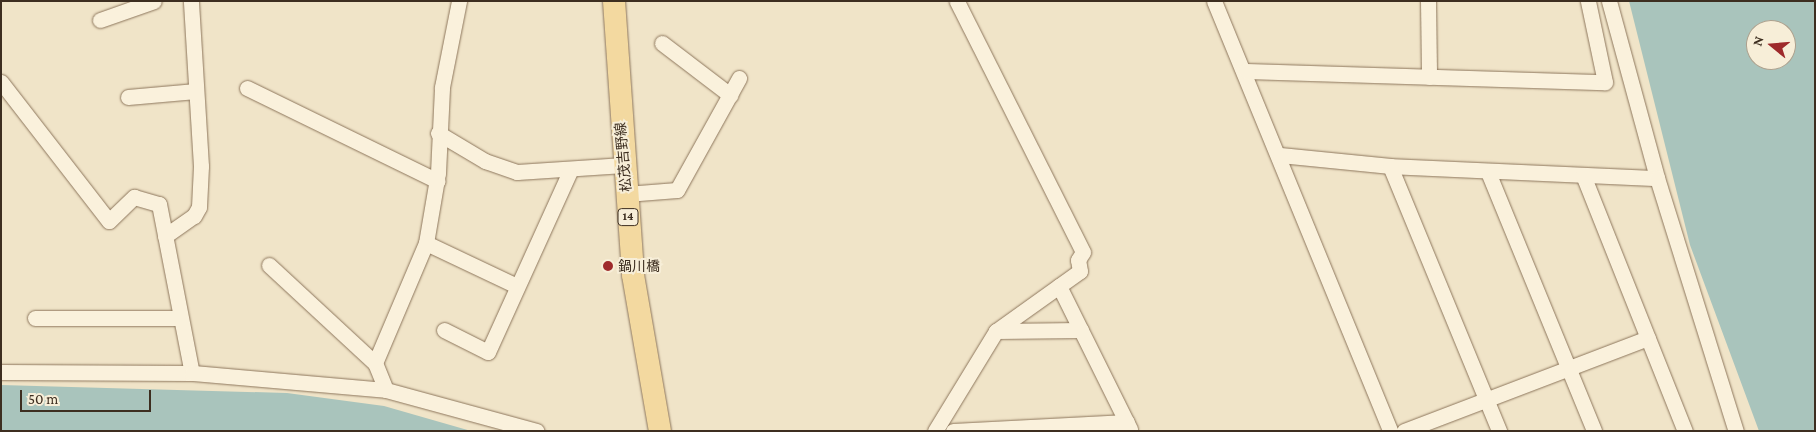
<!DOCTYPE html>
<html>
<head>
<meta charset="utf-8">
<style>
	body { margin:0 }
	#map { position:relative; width:1816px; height:432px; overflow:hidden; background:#f0e4c8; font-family:"Crimson Pro","Noto Sans JP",serif }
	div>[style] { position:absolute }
	.water>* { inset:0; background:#a9c4bc }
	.roads { filter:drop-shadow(0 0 1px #8d765c) drop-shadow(0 0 1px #8d765c) }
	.street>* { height:15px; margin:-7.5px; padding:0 7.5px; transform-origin:7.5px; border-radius:7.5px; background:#faf1dc }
	.primary>* { height:22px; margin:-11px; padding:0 11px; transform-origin:11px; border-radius:11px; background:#f3d9a0 }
	.dots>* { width:14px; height:14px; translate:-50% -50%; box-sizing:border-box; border:2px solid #f7eed8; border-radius:50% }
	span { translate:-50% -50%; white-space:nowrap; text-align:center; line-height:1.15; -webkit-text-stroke:4px #f7eed8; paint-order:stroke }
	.shield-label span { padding:1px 4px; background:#f7eed8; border:1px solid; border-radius:4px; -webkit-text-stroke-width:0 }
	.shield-label { font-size:12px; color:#3d2e20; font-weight:700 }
	.street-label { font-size:14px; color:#3d2e20 }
	.poi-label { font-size:14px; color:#3d2e20 }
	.left { translate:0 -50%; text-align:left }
	.frame { position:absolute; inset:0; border:2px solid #3d2e20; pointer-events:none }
	.north { position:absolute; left:1746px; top:20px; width:50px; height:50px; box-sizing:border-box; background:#f7eed8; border:1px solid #ada18e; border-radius:50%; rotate:287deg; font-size:14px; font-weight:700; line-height:20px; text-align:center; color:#3d2e20 }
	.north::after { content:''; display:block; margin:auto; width:18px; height:22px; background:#9e2a2b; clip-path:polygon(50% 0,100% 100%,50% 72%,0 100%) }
	.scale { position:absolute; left:20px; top:390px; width:131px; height:22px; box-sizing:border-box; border:2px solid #3d2e20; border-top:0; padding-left:6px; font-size:15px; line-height:18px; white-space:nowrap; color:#3d2e20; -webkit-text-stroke:4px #f7eed8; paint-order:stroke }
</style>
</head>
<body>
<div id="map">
	<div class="water">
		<div style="clip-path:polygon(evenodd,1629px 1px,1815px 1px,1815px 431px,1759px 431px,1690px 245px,1629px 1px,1756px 30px,1786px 30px,1786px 60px,1756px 60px,1756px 30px)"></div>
		<div style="clip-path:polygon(1px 385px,287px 393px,384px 406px,471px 431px,1px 431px)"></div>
	</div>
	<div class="roads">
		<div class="street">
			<div style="left:1214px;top:1px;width:465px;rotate:67.7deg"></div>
			<div style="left:1428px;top:1px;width:76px;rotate:89.2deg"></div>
			<div style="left:1609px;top:1px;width:183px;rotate:74.8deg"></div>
			<div style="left:100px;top:20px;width:57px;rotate:-19.4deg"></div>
			<div style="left:662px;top:43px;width:86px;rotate:37.4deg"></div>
			<div style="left:1246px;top:71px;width:359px;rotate:1.8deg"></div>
			<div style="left:1605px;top:82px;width:83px;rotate:-101.9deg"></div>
			<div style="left:1px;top:82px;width:176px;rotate:52.2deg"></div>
			<div style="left:109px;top:221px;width:35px;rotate:-44deg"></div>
			<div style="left:134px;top:197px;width:26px;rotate:16deg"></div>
			<div style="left:159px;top:204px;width:172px;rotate:79deg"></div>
			<div style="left:247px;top:88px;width:212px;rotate:26deg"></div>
			<div style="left:128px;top:97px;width:68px;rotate:-5deg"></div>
			<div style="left:438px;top:133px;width:55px;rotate:30.8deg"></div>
			<div style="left:485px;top:161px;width:34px;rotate:19deg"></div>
			<div style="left:517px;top:172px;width:107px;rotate:-3.7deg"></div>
			<div style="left:1280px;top:155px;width:111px;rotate:5.7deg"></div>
			<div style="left:1390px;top:166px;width:267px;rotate:2.6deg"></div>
			<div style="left:1657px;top:178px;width:265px;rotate:72.7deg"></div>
			<div style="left:1390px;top:166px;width:287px;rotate:67.6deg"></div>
			<div style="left:1488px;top:172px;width:280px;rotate:67.7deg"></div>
			<div style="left:1583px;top:175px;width:276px;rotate:68.3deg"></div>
			<div style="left:626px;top:194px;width:51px;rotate:-4.5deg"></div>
			<div style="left:677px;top:190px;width:128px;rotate:-61deg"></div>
			<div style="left:165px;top:236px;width:35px;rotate:-35deg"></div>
			<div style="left:194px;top:216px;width:10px;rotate:-61deg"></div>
			<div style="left:199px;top:207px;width:41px;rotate:-87.2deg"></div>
			<div style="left:201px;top:166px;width:165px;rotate:-93.5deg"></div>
			<div style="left:426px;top:243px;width:101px;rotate:25.3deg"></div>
			<div style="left:269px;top:265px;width:144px;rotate:42.8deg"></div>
			<div style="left:1059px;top:286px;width:160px;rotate:63.6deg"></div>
			<div style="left:35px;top:318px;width:145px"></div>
			<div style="left:444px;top:330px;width:49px;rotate:26.6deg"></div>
			<div style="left:488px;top:352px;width:199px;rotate:-65.6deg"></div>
			<div style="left:996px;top:331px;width:85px;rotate:-0.7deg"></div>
			<div style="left:1px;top:372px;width:191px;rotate:0.3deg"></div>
			<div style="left:192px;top:373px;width:195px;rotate:5deg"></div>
			<div style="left:386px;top:390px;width:156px;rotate:15.2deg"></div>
			<div style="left:386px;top:390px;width:29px;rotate:-112deg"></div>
			<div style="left:375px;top:363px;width:130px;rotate:-67deg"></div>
			<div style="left:426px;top:243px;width:71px;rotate:-80.3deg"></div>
			<div style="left:438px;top:173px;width:86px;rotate:-87.3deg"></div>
			<div style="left:442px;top:87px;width:88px;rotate:-78.8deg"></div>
			<div style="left:935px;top:431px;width:117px;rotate:-58.6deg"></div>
			<div style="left:996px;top:331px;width:103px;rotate:-35.5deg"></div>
			<div style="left:1080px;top:271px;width:11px;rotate:-100deg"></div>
			<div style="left:1078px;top:260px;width:9px;rotate:-58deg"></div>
			<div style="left:1083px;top:252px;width:281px;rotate:-116.7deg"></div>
			<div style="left:953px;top:431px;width:174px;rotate:-3deg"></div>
			<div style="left:1404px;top:431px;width:261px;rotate:-20.9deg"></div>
		</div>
		<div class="primary">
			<div style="left:614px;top:1px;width:275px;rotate:86deg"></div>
			<div style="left:633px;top:275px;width:158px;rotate:80.2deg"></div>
		</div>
	</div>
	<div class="dots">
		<div style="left:608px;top:266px;background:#9e2a2b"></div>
	</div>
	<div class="shield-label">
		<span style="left:628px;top:217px">14</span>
	</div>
	<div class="street-label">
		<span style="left:623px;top:157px;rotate:-95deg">松茂吉野線</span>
	</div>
	<div class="poi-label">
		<span class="left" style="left:618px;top:266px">鍋川橋</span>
	</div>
	<div class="frame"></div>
	<div class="north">N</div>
	<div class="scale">50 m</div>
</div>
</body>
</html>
